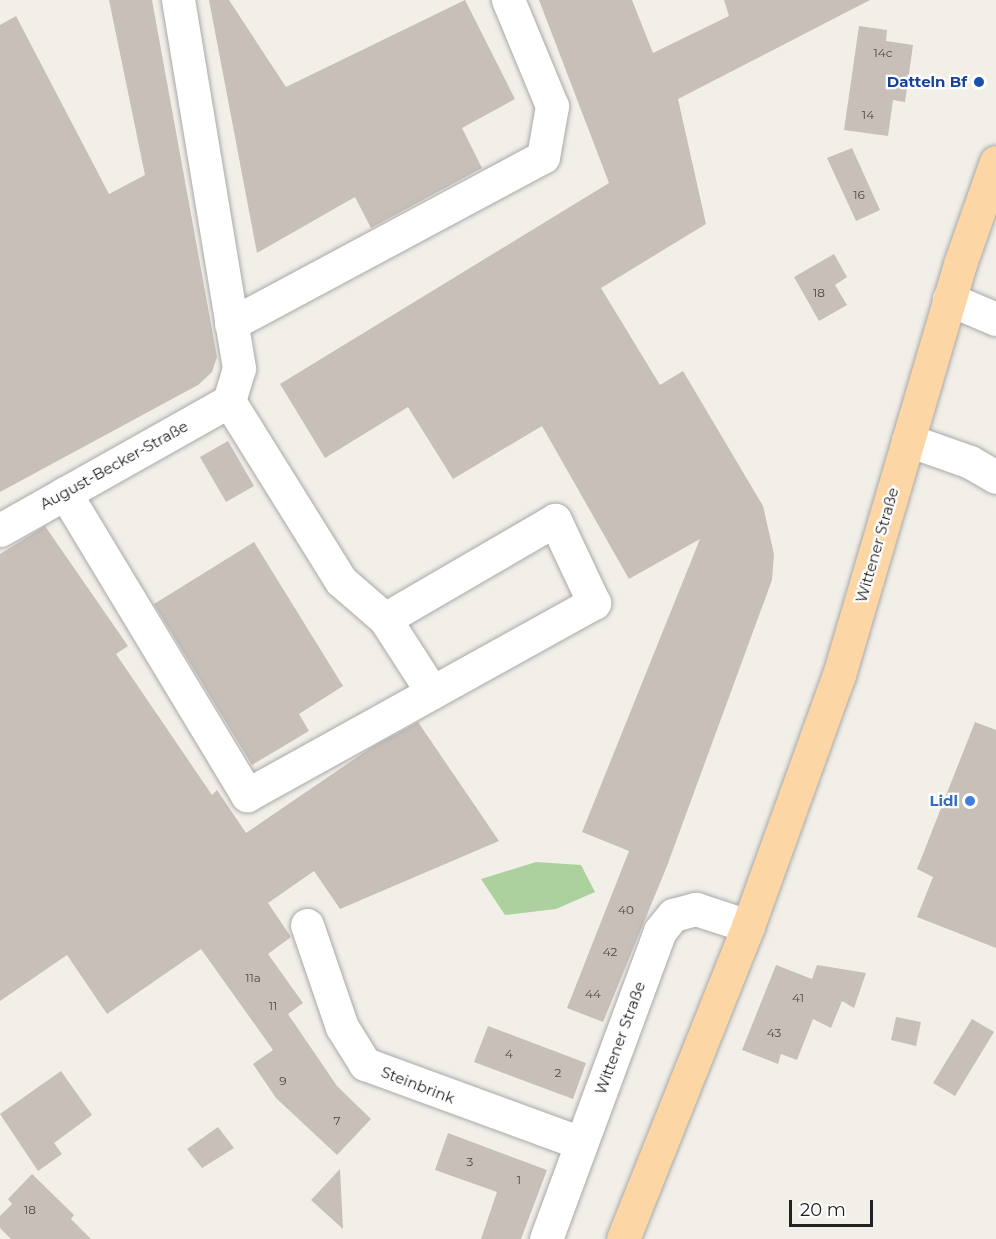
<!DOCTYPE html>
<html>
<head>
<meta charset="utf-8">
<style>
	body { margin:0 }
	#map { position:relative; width:996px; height:1239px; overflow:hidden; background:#f2efe9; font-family:Montserrat,sans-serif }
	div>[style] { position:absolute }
	.forest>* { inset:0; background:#add19e }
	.building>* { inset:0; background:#c7bfb8 }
	.roads { filter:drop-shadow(0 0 2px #a9a9a9) drop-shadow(0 0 2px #a9a9a9) }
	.minor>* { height:33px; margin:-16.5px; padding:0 16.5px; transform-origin:16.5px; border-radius:16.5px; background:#fff }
	.major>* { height:33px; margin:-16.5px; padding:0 16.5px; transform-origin:16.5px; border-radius:16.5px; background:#fcd6a4 }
	.dots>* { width:16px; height:16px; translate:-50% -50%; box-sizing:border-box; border:3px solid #fff; border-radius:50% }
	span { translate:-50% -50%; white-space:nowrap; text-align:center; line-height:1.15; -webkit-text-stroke:4.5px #fff; paint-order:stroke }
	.number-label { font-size:12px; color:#4b4948 }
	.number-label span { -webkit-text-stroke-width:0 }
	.transit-label { font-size:15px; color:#164399; font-weight:700 }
	.right { translate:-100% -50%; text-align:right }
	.street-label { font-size:15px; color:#222 }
	.shop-label { font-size:15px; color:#366cbe; font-weight:700 }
	.scale { position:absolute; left:789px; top:1200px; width:84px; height:27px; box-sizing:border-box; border:3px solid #222; border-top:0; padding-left:8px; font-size:18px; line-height:21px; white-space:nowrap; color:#222; -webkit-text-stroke:4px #fff; paint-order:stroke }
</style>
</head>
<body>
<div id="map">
	<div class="forest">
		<div style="clip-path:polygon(536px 862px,581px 865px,595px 892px,556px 909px,505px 915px,481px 879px)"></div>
	</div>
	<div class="building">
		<div style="clip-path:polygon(109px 0,152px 0,217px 357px,212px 372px,198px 385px,0 492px,0 25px,16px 16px,109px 194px,145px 175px)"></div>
		<div style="clip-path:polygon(209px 0,229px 0,286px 87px,465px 0,515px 99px,462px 128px,482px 168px,371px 228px,355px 197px,257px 253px)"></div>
		<div style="clip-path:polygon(539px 0,632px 0,653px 53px,729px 16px,724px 0,870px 0,678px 99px,706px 224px,601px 288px,660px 385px,683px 371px,763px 506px,774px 554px,772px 580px,667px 866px,603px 1022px,567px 1008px,629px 851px,582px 832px,700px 539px,629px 579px,542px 426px,453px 479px,408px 407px,325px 458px,280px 384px,609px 183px)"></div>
		<div style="clip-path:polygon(859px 26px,887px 30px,886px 41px,913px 45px,905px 102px,893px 100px,888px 136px,844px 130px)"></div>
		<div style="clip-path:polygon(852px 148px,880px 210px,856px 221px,827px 158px)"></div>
		<div style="clip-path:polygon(834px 254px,847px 277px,835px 285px,847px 305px,819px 321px,794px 277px)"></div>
		<div style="clip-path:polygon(228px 441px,254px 486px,226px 502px,200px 457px)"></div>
		<div style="clip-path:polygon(45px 526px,128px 646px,116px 654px,212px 795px,217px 790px,246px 833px,372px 747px,418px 722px,499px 841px,340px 909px,314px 871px,268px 903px,291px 937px,268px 954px,303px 1003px,288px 1014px,337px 1086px,371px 1119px,337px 1155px,276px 1098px,253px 1064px,273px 1050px,201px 949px,107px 1014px,67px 955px,0 1001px,0 554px)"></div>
		<div style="clip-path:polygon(254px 542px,343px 686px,299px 714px,309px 731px,252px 765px,154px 604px)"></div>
		<div style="clip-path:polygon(975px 722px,996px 730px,996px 948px,917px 917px,933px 877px,917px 869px)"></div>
		<div style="clip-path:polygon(776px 965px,812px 979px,817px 965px,866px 973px,854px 1008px,842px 1001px,831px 1028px,813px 1019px,797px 1060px,781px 1054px,778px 1064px,742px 1050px)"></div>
		<div style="clip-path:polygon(896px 1017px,921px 1022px,916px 1046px,891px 1040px)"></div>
		<div style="clip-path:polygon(972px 1019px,994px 1032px,955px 1096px,933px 1083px)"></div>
		<div style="clip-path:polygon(488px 1026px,586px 1063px,573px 1099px,474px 1062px)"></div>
		<div style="clip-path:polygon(61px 1071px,92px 1115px,54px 1143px,62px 1154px,38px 1171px,0 1114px)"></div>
		<div style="clip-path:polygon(218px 1127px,234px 1148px,202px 1168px,187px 1149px)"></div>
		<div style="clip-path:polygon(448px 1133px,547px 1170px,521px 1239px,481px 1239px,497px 1192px,435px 1170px)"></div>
		<div style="clip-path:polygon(340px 1169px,343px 1229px,311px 1200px)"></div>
		<div style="clip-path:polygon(32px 1174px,74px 1215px,71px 1219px,91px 1239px,11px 1239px,0 1228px,0 1216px,12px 1204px,8px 1199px)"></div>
	</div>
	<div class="roads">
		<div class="minor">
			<div style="left:949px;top:299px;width:51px;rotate:23.1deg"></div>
			<div style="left:231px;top:324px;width:354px;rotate:-28.2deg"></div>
			<div style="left:543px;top:157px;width:52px;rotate:-80deg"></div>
			<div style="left:552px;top:106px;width:115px;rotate:-112.5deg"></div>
			<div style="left:908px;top:440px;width:66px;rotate:19.5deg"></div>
			<div style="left:970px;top:462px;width:30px;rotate:30deg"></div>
			<div style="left:65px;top:493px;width:353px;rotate:58.9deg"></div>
			<div style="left:247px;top:795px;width:397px;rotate:-29deg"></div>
			<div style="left:594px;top:603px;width:92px;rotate:-115.2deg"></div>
			<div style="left:555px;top:520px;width:197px;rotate:149.8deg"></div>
			<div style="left:385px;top:619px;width:58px;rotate:-139.2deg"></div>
			<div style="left:341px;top:581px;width:212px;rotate:-121.9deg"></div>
			<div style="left:229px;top:401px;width:34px;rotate:-73deg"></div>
			<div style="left:239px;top:368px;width:373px;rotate:-99.4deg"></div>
			<div style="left:0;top:530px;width:263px;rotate:-29.4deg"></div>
			<div style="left:385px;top:619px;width:87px;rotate:57.2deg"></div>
			<div style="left:307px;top:925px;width:108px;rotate:71.1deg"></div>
			<div style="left:342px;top:1027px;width:44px;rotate:58.1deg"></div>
			<div style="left:365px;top:1064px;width:230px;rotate:20.1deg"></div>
			<div style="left:546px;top:1239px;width:328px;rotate:-69.7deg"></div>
			<div style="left:660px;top:931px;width:21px;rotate:-51deg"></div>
			<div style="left:673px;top:915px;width:24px;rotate:-15deg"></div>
			<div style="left:696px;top:909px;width:55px;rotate:18.1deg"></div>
		</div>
		<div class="major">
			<div style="left:623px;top:1239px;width:337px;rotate:-68.2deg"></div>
			<div style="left:748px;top:926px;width:267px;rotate:-70.1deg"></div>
			<div style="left:839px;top:675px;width:428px;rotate:-73.6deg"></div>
			<div style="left:960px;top:264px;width:108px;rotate:-70.6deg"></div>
		</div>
	</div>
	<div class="dots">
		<div style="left:979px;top:82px;background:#1a4fb4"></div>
		<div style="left:970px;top:801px;background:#3f7fe0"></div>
	</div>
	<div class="number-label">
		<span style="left:883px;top:53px">14c</span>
		<span style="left:868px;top:115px">14</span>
		<span style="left:859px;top:195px">16</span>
		<span style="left:819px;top:293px">18</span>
		<span style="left:626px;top:910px">40</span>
		<span style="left:610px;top:952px">42</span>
		<span style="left:253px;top:978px">11a</span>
		<span style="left:593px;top:994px">44</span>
		<span style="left:798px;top:998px">41</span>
		<span style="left:273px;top:1006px">11</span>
		<span style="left:774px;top:1033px">43</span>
		<span style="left:509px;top:1054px">4</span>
		<span style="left:558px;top:1073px">2</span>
		<span style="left:283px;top:1081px">9</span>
		<span style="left:337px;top:1121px">7</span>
		<span style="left:470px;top:1162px">3</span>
		<span style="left:519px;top:1180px">1</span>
		<span style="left:30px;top:1210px">18</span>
	</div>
	<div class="transit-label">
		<span class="right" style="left:967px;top:82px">Datteln Bf</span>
	</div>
	<div class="street-label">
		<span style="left:114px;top:465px;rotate:-29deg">August-Becker-Straße</span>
		<span style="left:877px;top:545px;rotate:-74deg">Wittener Straße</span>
		<span style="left:620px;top:1038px;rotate:-70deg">Wittener Straße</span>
		<span style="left:418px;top:1085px;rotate:21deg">Steinbrink</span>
	</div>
	<div class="shop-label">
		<span class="right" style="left:958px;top:801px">Lidl</span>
	</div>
	<div class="scale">20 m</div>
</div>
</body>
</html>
